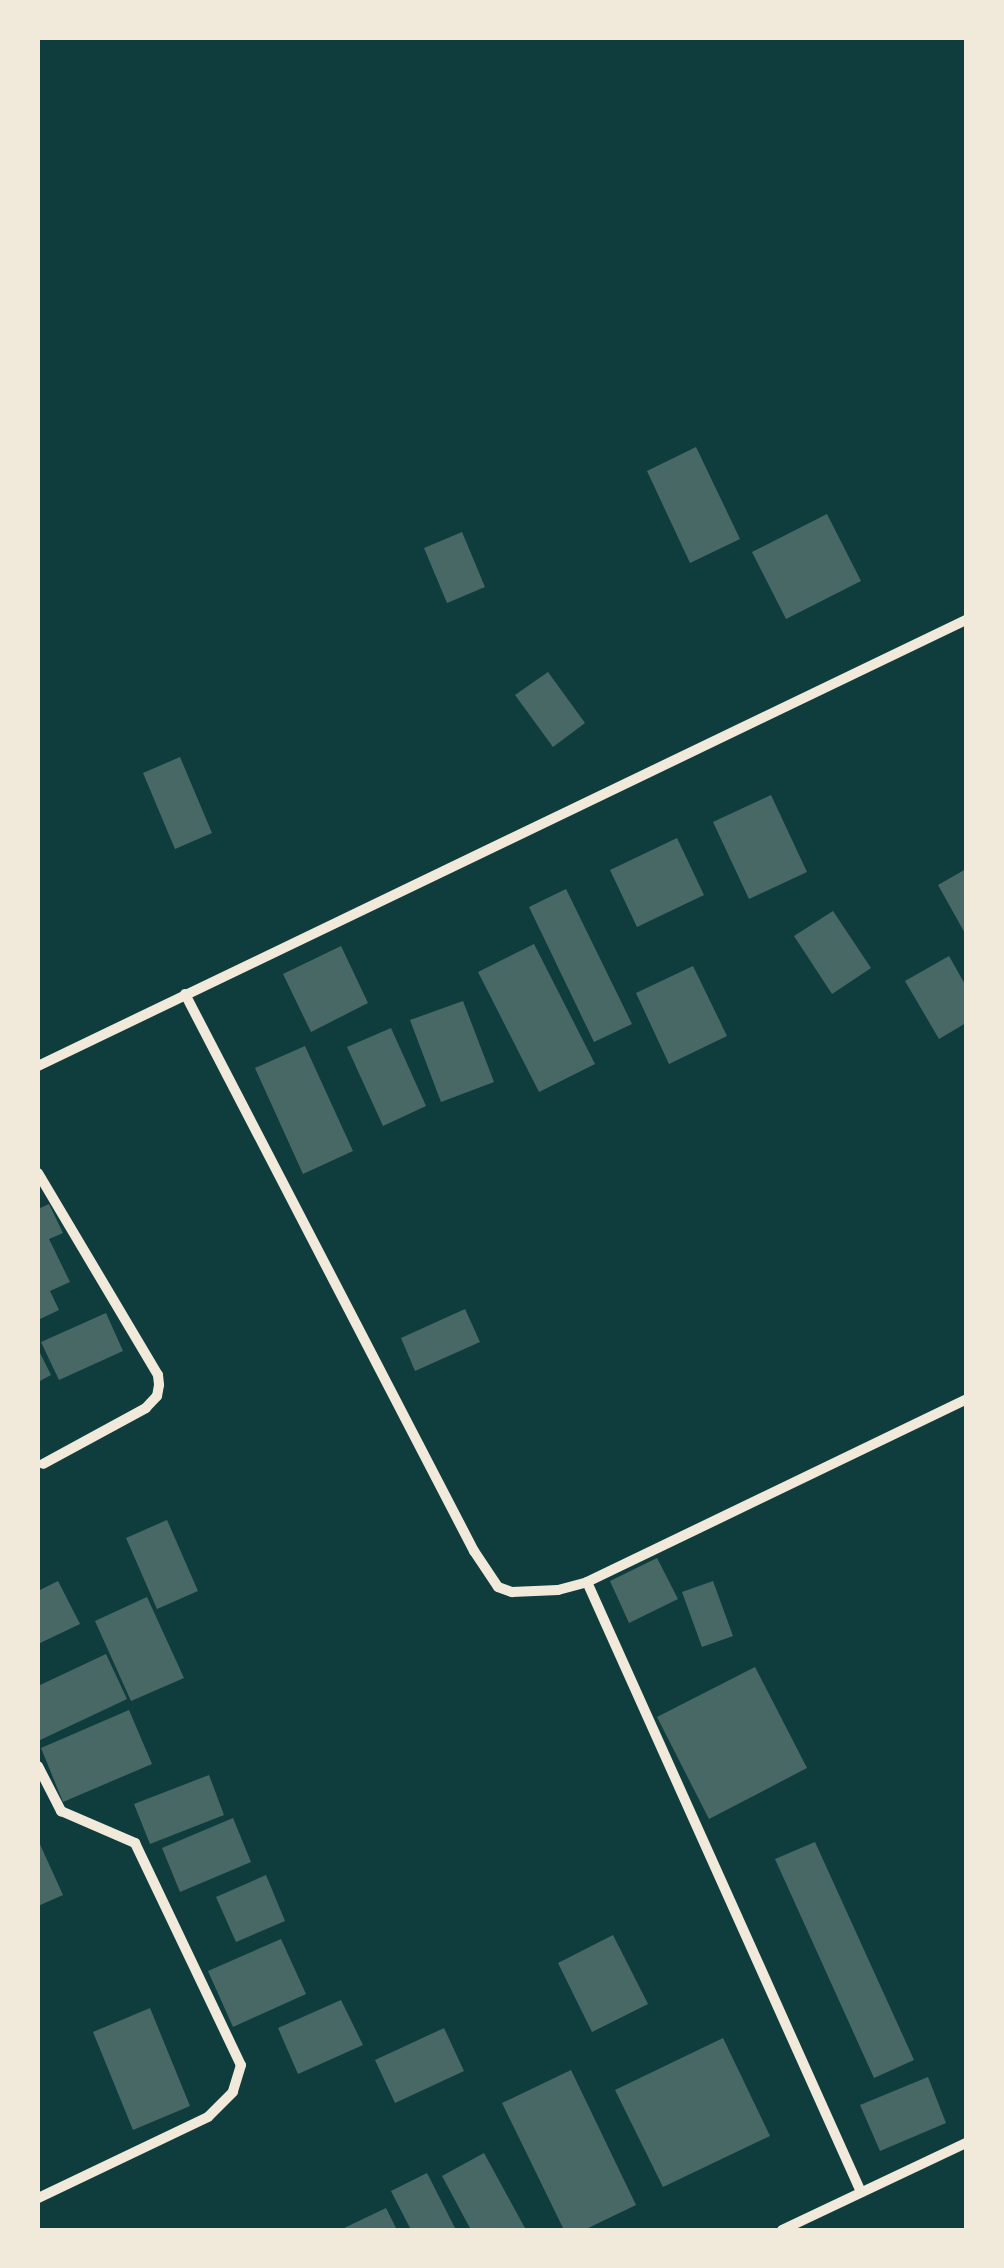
<!DOCTYPE html>
<html>
<head>
<meta charset="utf-8">
<style>
	body { margin:0 }
	#map { position:relative; width:1004px; height:2268px; overflow:hidden; background:#0f3d3e; font-family:Lato,sans-serif }
	div>[style] { position:absolute }
	.building>* { inset:0; background:#486865 }
	.minor>* { height:10px; margin:-5px; padding:0 5px; transform-origin:5px; border-radius:5px; background:#f1e9da }
	span { translate:-50% -50%; white-space:nowrap; text-align:center; line-height:1.15; -webkit-text-stroke:8px #f1e9da; paint-order:stroke }
	.frame { position:absolute; inset:0; border:40px solid #f1e9da; pointer-events:none }
</style>
</head>
<body>
<div id="map">
	<div class="building">
		<div style="clip-path:polygon(696px 447px,740px 539px,690px 563px,647px 471px)"></div>
		<div style="clip-path:polygon(827px 514px,861px 581px,786px 619px,752px 552px)"></div>
		<div style="clip-path:polygon(462px 532px,485px 587px,447px 603px,424px 548px)"></div>
		<div style="clip-path:polygon(548px 672px,585px 723px,553px 747px,515px 695px)"></div>
		<div style="clip-path:polygon(180px 757px,212px 833px,175px 849px,143px 773px)"></div>
		<div style="clip-path:polygon(771px 795px,807px 872px,749px 899px,713px 822px)"></div>
		<div style="clip-path:polygon(677px 838px,704px 895px,637px 927px,610px 870px)"></div>
		<div style="clip-path:polygon(966px 869px,966px 935px,938px 885px)"></div>
		<div style="clip-path:polygon(566px 889px,632px 1024px,594px 1042px,529px 907px)"></div>
		<div style="clip-path:polygon(833px 911px,871px 968px,832px 994px,794px 936px)"></div>
		<div style="clip-path:polygon(534px 944px,595px 1064px,539px 1092px,478px 972px)"></div>
		<div style="clip-path:polygon(341px 946px,368px 1003px,311px 1032px,283px 974px)"></div>
		<div style="clip-path:polygon(949px 956px,966px 986px,966px 1023px,939px 1039px,905px 981px)"></div>
		<div style="clip-path:polygon(693px 966px,727px 1036px,669px 1064px,636px 993px)"></div>
		<div style="clip-path:polygon(463px 1001px,494px 1082px,441px 1102px,410px 1020px)"></div>
		<div style="clip-path:polygon(391px 1028px,426px 1106px,383px 1126px,347px 1047px)"></div>
		<div style="clip-path:polygon(305px 1046px,353px 1151px,303px 1174px,255px 1068px)"></div>
		<div style="clip-path:polygon(49px 1204px,63px 1233px,49px 1239px,70px 1282px,50px 1291px,59px 1310px,38px 1320px,38px 1209px)"></div>
		<div style="clip-path:polygon(465px 1309px,480px 1342px,415px 1371px,401px 1338px)"></div>
		<div style="clip-path:polygon(106px 1313px,123px 1351px,59px 1380px,41px 1342px)"></div>
		<div style="clip-path:polygon(38px 1349px,51px 1375px,38px 1382px)"></div>
		<div style="clip-path:polygon(167px 1520px,198px 1591px,157px 1609px,126px 1538px)"></div>
		<div style="clip-path:polygon(657px 1558px,678px 1599px,629px 1623px,610px 1581px)"></div>
		<div style="clip-path:polygon(58px 1581px,80px 1624px,38px 1644px,38px 1591px)"></div>
		<div style="clip-path:polygon(713px 1581px,733px 1636px,702px 1647px,682px 1592px)"></div>
		<div style="clip-path:polygon(147px 1597px,184px 1678px,131px 1701px,95px 1621px)"></div>
		<div style="clip-path:polygon(106px 1654px,127px 1699px,38px 1741px,38px 1686px)"></div>
		<div style="clip-path:polygon(755px 1667px,807px 1768px,709px 1819px,657px 1717px)"></div>
		<div style="clip-path:polygon(129px 1710px,152px 1764px,63px 1802px,41px 1748px)"></div>
		<div style="clip-path:polygon(209px 1775px,224px 1815px,150px 1844px,134px 1804px)"></div>
		<div style="clip-path:polygon(233px 1818px,251px 1862px,180px 1892px,162px 1848px)"></div>
		<div style="clip-path:polygon(38px 1840px,63px 1895px,38px 1906px)"></div>
		<div style="clip-path:polygon(815px 1842px,914px 2060px,874px 2078px,775px 1859px)"></div>
		<div style="clip-path:polygon(266px 1875px,285px 1921px,236px 1942px,216px 1897px)"></div>
		<div style="clip-path:polygon(613px 1935px,648px 2004px,592px 2032px,558px 1963px)"></div>
		<div style="clip-path:polygon(281px 1939px,306px 1994px,233px 2027px,208px 1971px)"></div>
		<div style="clip-path:polygon(341px 2000px,363px 2045px,298px 2074px,278px 2028px)"></div>
		<div style="clip-path:polygon(150px 2008px,190px 2106px,133px 2130px,93px 2032px)"></div>
		<div style="clip-path:polygon(444px 2028px,464px 2071px,395px 2103px,375px 2060px)"></div>
		<div style="clip-path:polygon(723px 2038px,770px 2136px,663px 2187px,615px 2090px)"></div>
		<div style="clip-path:polygon(571px 2070px,636px 2205px,584px 2230px,564px 2230px,502px 2103px)"></div>
		<div style="clip-path:polygon(928px 2077px,946px 2123px,880px 2151px,860px 2105px)"></div>
		<div style="clip-path:polygon(484px 2153px,526px 2230px,471px 2230px,442px 2176px)"></div>
		<div style="clip-path:polygon(427px 2173px,456px 2230px,411px 2230px,391px 2191px)"></div>
		<div style="clip-path:polygon(386px 2208px,397px 2230px,340px 2230px)"></div>
	</div>
	<div class="minor">
		<div style="left:185px;top:994px;width:628px;rotate:62.58deg"></div>
		<div style="left:474px;top:1551px;width:43px;rotate:56.3deg"></div>
		<div style="left:498px;top:1587px;width:15px;rotate:20deg"></div>
		<div style="left:512px;top:1592px;width:46px;rotate:-2.5deg"></div>
		<div style="left:558px;top:1590px;width:30px;rotate:-15deg"></div>
		<div style="left:587px;top:1582px;width:420px;rotate:-25.7deg"></div>
		<div style="left:38px;top:1066px;width:1030px;rotate:-25.67deg"></div>
		<div style="left:38px;top:1173px;width:235px;rotate:59.3deg"></div>
		<div style="left:158px;top:1375px;width:10px;rotate:84deg"></div>
		<div style="left:159px;top:1385px;width:11px;rotate:100deg"></div>
		<div style="left:157px;top:1396px;width:16px;rotate:133deg"></div>
		<div style="left:146px;top:1408px;width:117px;rotate:151.5deg"></div>
		<div style="left:587px;top:1582px;width:669px;rotate:65.81deg"></div>
		<div style="left:38px;top:1766px;width:51px;rotate:62.9deg"></div>
		<div style="left:61px;top:1811px;width:81px;rotate:23.4deg"></div>
		<div style="left:135px;top:1843px;width:246px;rotate:64.5deg"></div>
		<div style="left:241px;top:2065px;width:28px;rotate:107deg"></div>
		<div style="left:233px;top:2092px;width:35px;rotate:135deg"></div>
		<div style="left:208px;top:2117px;width:188px;rotate:154.5deg"></div>
		<div style="left:782px;top:2230px;width:204px;rotate:-25.3deg"></div>
	</div>
	<div class="frame"></div>
</div>
</body>
</html>
